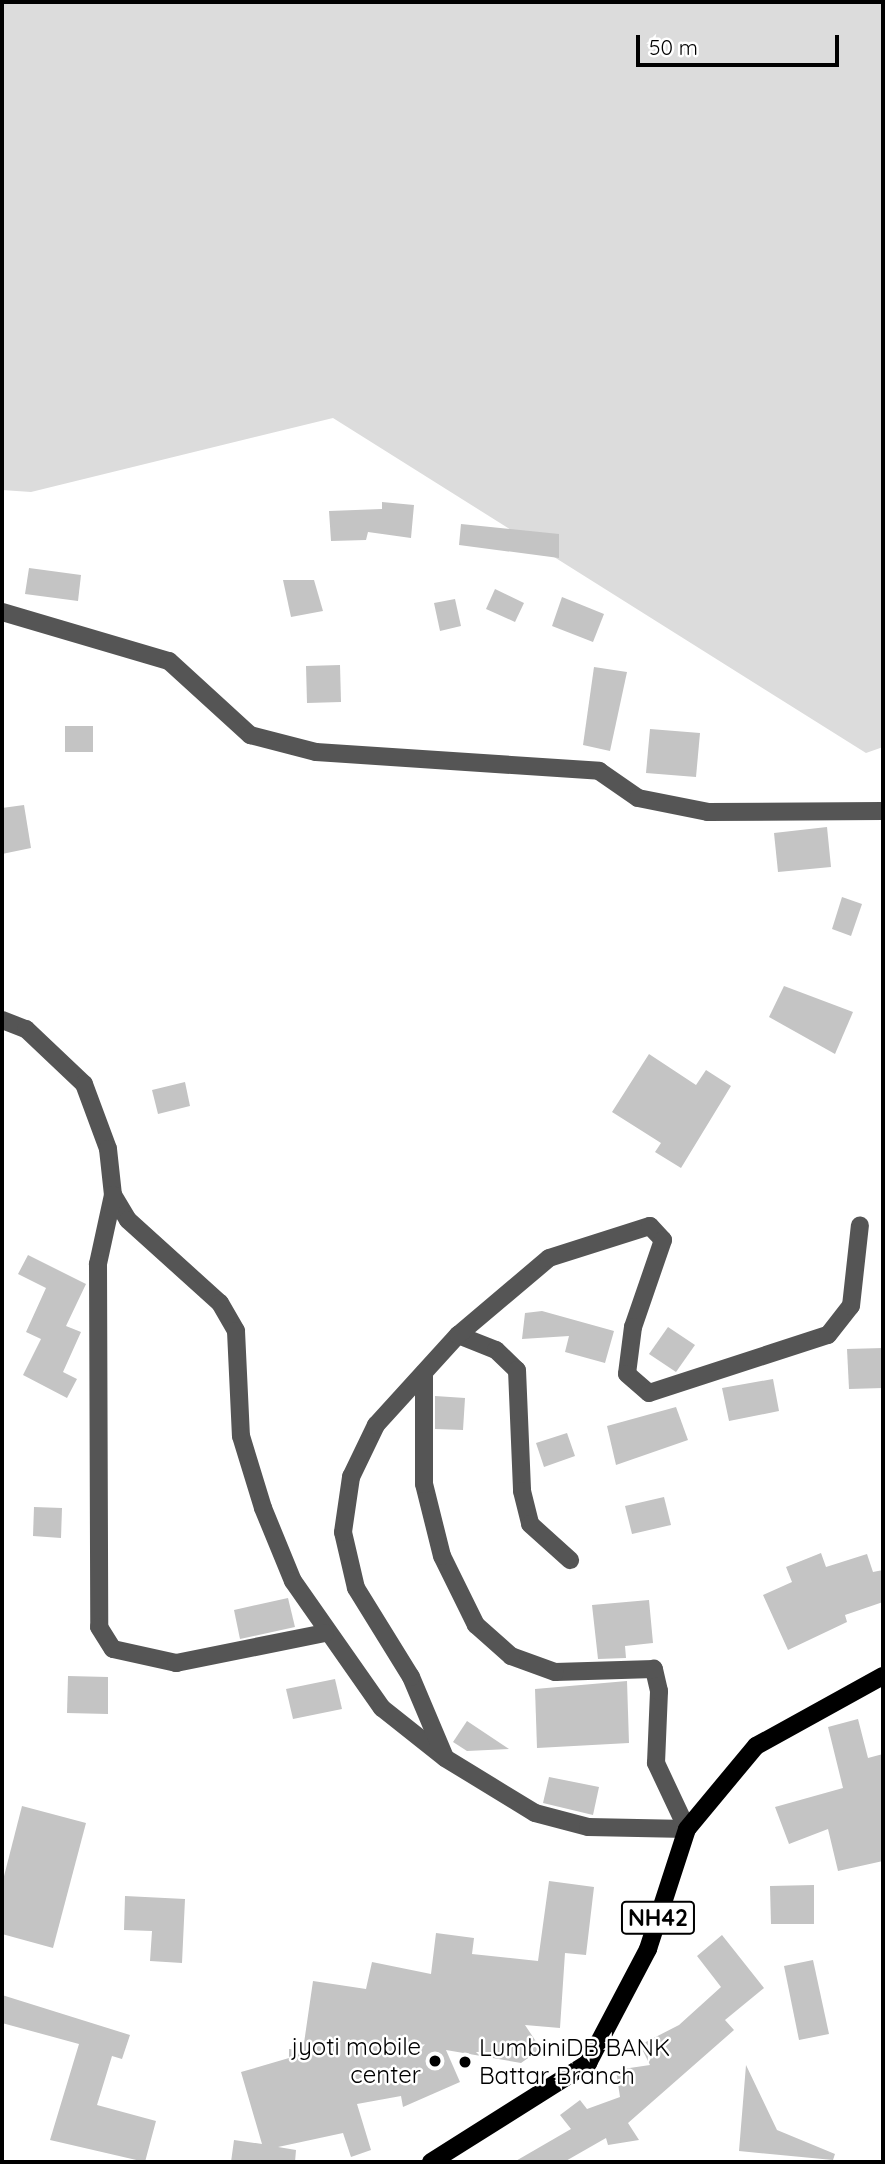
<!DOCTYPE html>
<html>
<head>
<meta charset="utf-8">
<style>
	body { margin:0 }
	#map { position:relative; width:885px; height:2164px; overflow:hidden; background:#fff; font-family:Quicksand,sans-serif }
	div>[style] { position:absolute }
	.green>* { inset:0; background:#dcdcdc }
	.building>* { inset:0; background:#c4c4c4 }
	.minor>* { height:18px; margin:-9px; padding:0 9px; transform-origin:9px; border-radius:9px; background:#555 }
	.major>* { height:18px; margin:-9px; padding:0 9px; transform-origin:9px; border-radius:9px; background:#000 }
	.dots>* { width:19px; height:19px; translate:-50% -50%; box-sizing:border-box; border:4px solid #fff; border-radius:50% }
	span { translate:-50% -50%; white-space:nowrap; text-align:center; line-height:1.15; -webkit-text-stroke:5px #fff; paint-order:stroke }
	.shield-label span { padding:2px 5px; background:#fff; border:2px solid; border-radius:5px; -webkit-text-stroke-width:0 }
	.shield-label { font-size:23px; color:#000; font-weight:700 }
	.poi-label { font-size:24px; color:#000 }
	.right { translate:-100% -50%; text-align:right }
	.left { translate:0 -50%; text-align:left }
	.frame { position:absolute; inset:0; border:4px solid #000; pointer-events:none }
	.scale { position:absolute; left:636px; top:35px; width:203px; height:32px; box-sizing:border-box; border:4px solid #000; border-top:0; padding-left:9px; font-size:21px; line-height:24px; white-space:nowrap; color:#000; -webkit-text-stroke:5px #fff; paint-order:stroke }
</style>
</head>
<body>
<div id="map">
	<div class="green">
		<div style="clip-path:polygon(2px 2px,883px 2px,883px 747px,866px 753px,333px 418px,31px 492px,2px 490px)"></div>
	</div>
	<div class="building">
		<div style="clip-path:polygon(382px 502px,414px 505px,411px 538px,368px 532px,366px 540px,331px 541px,329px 511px,382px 509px)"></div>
		<div style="clip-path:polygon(461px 524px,559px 534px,559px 558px,459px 545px)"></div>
		<div style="clip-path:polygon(29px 568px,81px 575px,78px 601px,25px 594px)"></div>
		<div style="clip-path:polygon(283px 580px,314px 580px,323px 611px,291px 617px)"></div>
		<div style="clip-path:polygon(495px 589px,524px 603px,515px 622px,486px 609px)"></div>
		<div style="clip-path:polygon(562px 597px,604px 614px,593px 642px,552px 626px)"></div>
		<div style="clip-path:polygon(455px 599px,461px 626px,440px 631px,434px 603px)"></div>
		<div style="clip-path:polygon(340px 665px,341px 702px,307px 703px,306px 666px)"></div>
		<div style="clip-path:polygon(594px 667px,627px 672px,610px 751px,583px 745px)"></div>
		<div style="clip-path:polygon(65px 726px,93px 726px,93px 752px,65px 752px)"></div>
		<div style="clip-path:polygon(650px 729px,700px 733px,696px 777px,646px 773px)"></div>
		<div style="clip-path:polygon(24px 805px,31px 848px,2px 854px,2px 808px)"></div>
		<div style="clip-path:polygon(827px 827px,831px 867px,778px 872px,774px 833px)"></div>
		<div style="clip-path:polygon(842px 897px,862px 904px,851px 936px,832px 929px)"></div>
		<div style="clip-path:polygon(784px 986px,853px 1012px,835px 1054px,769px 1017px)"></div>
		<div style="clip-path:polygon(649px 1054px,696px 1085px,706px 1070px,731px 1086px,681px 1168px,655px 1152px,661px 1143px,612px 1112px)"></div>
		<div style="clip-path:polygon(185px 1082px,190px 1106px,158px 1114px,152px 1090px)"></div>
		<div style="clip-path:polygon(28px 1255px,86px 1284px,66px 1326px,81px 1332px,63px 1372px,77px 1379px,67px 1398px,23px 1375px,41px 1339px,26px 1332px,46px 1288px,18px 1274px)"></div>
		<div style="clip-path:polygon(542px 1311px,614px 1331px,605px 1363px,565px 1352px,569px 1336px,522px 1339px,525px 1313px)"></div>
		<div style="clip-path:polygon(668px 1327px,695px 1345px,676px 1372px,649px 1354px)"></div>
		<div style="clip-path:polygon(883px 1348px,883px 1388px,849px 1389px,847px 1349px)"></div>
		<div style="clip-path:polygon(773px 1379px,779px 1411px,729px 1421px,722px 1388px)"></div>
		<div style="clip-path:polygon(435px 1396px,465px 1398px,463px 1430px,435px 1429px)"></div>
		<div style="clip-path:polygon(676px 1407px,688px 1440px,616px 1465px,607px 1426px)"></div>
		<div style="clip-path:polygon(567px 1433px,575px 1456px,544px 1467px,536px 1443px)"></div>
		<div style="clip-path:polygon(664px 1497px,671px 1525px,632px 1534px,625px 1506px)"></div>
		<div style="clip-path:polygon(34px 1507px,62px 1508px,61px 1538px,33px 1536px)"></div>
		<div style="clip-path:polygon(821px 1553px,826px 1567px,867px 1554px,873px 1572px,883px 1570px,883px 1602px,845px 1615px,847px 1622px,788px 1650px,763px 1595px,792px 1582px,786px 1567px)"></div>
		<div style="clip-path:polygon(288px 1598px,295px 1627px,240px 1639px,234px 1610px)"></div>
		<div style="clip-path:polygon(649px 1600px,653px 1643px,625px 1646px,626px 1658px,598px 1659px,592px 1605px)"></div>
		<div style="clip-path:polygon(68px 1676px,108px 1677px,108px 1714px,67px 1713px)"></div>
		<div style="clip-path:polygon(335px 1679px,342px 1709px,293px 1719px,286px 1689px)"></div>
		<div style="clip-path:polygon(627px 1681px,629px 1743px,537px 1748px,535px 1689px)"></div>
		<div style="clip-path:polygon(858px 1719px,868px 1758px,883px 1754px,883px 1861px,838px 1871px,828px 1829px,789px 1844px,775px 1807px,843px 1788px,828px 1727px)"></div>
		<div style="clip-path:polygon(467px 1721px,509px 1749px,467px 1751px,453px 1742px)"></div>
		<div style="clip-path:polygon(549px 1777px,599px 1787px,593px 1815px,543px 1803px)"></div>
		<div style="clip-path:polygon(22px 1806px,86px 1823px,53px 1948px,2px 1934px,2px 1884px)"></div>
		<div style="clip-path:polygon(549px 1881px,594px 1887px,586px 1955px,565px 1953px,560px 2028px,525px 2025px,541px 2049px,521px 2063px,446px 2050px,460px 2082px,403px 2107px,401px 2096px,357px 2104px,371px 2150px,351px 2157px,343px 2133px,278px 2147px,296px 2150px,295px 2162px,231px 2162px,234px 2140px,262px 2144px,241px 2072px,289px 2058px,289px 2049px,303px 2050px,313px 1981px,366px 1989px,372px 1962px,431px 1974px,436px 1933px,474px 1938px,472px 1954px,538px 1961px)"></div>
		<div style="clip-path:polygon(814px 1885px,814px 1924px,771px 1924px,770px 1886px)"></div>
		<div style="clip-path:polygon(125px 1896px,185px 1899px,182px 1963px,150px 1961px,152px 1931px,124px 1930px)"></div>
		<div style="clip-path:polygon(722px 1935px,764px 1988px,725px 2020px,734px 2030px,628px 2123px,639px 2140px,608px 2145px,606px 2138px,564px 2162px,514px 2162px,571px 2129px,560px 2115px,580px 2100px,587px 2109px,620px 2097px,616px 2070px,650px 2065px,640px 2045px,679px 2025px,721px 1987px,697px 1956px)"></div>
		<div style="clip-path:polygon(813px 1960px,829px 2034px,799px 2040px,784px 1966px)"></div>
		<div style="clip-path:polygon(2px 1995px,130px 2035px,122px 2059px,112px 2056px,97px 2105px,156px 2121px,145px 2162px,50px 2140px,79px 2044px,2px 2023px)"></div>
		<div style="clip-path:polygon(746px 2065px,777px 2130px,835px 2154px,833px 2160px,739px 2151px)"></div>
	</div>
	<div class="minor">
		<div style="left:2px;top:612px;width:174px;rotate:16.4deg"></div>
		<div style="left:169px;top:661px;width:110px;rotate:42.4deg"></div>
		<div style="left:250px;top:735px;width:68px;rotate:14.4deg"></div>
		<div style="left:316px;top:752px;width:284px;rotate:3.8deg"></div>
		<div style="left:599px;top:771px;width:47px;rotate:34.7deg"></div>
		<div style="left:638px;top:798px;width:71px;rotate:11.3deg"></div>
		<div style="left:708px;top:812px;width:175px;rotate:-0.3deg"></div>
		<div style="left:2px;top:1020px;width:26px;rotate:21deg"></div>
		<div style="left:26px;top:1029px;width:80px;rotate:43.5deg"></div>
		<div style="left:84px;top:1084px;width:69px;rotate:69.7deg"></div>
		<div style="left:108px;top:1149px;width:46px;rotate:83.8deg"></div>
		<div style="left:113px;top:1195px;width:29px;rotate:59deg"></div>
		<div style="left:128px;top:1220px;width:124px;rotate:42.1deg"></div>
		<div style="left:220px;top:1303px;width:32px;rotate:60deg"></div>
		<div style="left:236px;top:1331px;width:105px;rotate:87.3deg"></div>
		<div style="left:241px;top:1436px;width:75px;rotate:73deg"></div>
		<div style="left:263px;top:1508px;width:79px;rotate:67.7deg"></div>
		<div style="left:293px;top:1581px;width:155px;rotate:55deg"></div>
		<div style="left:382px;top:1708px;width:80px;rotate:38.4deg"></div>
		<div style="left:445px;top:1758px;width:105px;rotate:31.4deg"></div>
		<div style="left:535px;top:1813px;width:55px;rotate:14.8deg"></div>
		<div style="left:588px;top:1827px;width:99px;rotate:1.2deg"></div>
		<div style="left:687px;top:1829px;width:73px;rotate:-115.2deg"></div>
		<div style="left:656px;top:1763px;width:72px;rotate:-87.6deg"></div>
		<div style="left:659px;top:1691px;width:23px;rotate:-103deg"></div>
		<div style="left:654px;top:1669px;width:99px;rotate:178.3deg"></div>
		<div style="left:555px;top:1672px;width:47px;rotate:-160deg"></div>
		<div style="left:511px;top:1656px;width:47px;rotate:-138.5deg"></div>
		<div style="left:476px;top:1625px;width:77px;rotate:-116.2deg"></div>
		<div style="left:442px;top:1556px;width:74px;rotate:-104deg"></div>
		<div style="left:424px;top:1484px;width:111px;rotate:-90deg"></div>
		<div style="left:113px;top:1195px;width:71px;rotate:102.3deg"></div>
		<div style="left:98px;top:1264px;width:363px;rotate:89.8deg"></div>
		<div style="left:99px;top:1627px;width:26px;rotate:58deg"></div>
		<div style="left:113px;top:1649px;width:65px;rotate:12.5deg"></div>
		<div style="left:176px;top:1663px;width:152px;rotate:-11.4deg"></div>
		<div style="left:458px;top:1335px;width:41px;rotate:21.5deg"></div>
		<div style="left:496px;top:1350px;width:29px;rotate:44deg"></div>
		<div style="left:517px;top:1370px;width:121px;rotate:87.6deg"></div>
		<div style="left:522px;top:1491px;width:34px;rotate:76deg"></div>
		<div style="left:530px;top:1524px;width:54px;rotate:42deg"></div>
		<div style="left:444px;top:1755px;width:85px;rotate:-112.9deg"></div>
		<div style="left:411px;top:1677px;width:105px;rotate:-121.7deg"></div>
		<div style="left:356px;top:1588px;width:57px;rotate:-103.1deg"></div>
		<div style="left:343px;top:1532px;width:56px;rotate:-81.7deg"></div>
		<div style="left:351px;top:1477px;width:58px;rotate:-64.3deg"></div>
		<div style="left:376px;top:1425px;width:122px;rotate:-47.7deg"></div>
		<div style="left:458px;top:1335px;width:119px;rotate:-40.2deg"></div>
		<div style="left:549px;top:1258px;width:106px;rotate:-17.6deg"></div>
		<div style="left:650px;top:1226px;width:19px;rotate:47deg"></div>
		<div style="left:663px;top:1240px;width:92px;rotate:109deg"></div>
		<div style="left:633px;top:1327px;width:47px;rotate:97.3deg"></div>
		<div style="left:627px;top:1374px;width:29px;rotate:41deg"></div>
		<div style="left:649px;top:1393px;width:188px;rotate:-18deg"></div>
		<div style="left:828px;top:1335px;width:37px;rotate:-52deg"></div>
		<div style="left:851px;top:1306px;width:81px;rotate:-83.7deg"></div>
	</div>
	<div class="major">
		<div style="left:431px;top:2162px;width:186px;rotate:-32.2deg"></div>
		<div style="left:588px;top:2063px;width:129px;rotate:-62.2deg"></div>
		<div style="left:648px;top:1949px;width:126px;rotate:-72deg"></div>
		<div style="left:687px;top:1829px;width:108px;rotate:-50.3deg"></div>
		<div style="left:756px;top:1746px;width:145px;rotate:-28.9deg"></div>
	</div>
	<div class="dots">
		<div style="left:435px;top:2061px;background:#000"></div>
		<div style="left:465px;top:2062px;background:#000"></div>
	</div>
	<div class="shield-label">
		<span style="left:658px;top:1918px">NH42</span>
	</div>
	<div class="poi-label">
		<span class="right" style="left:421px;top:2061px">jyoti mobile<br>center</span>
		<span class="left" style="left:479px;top:2062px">LumbiniDB BANK<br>Battar Branch</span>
	</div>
	<div class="frame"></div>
	<div class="scale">50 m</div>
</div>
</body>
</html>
